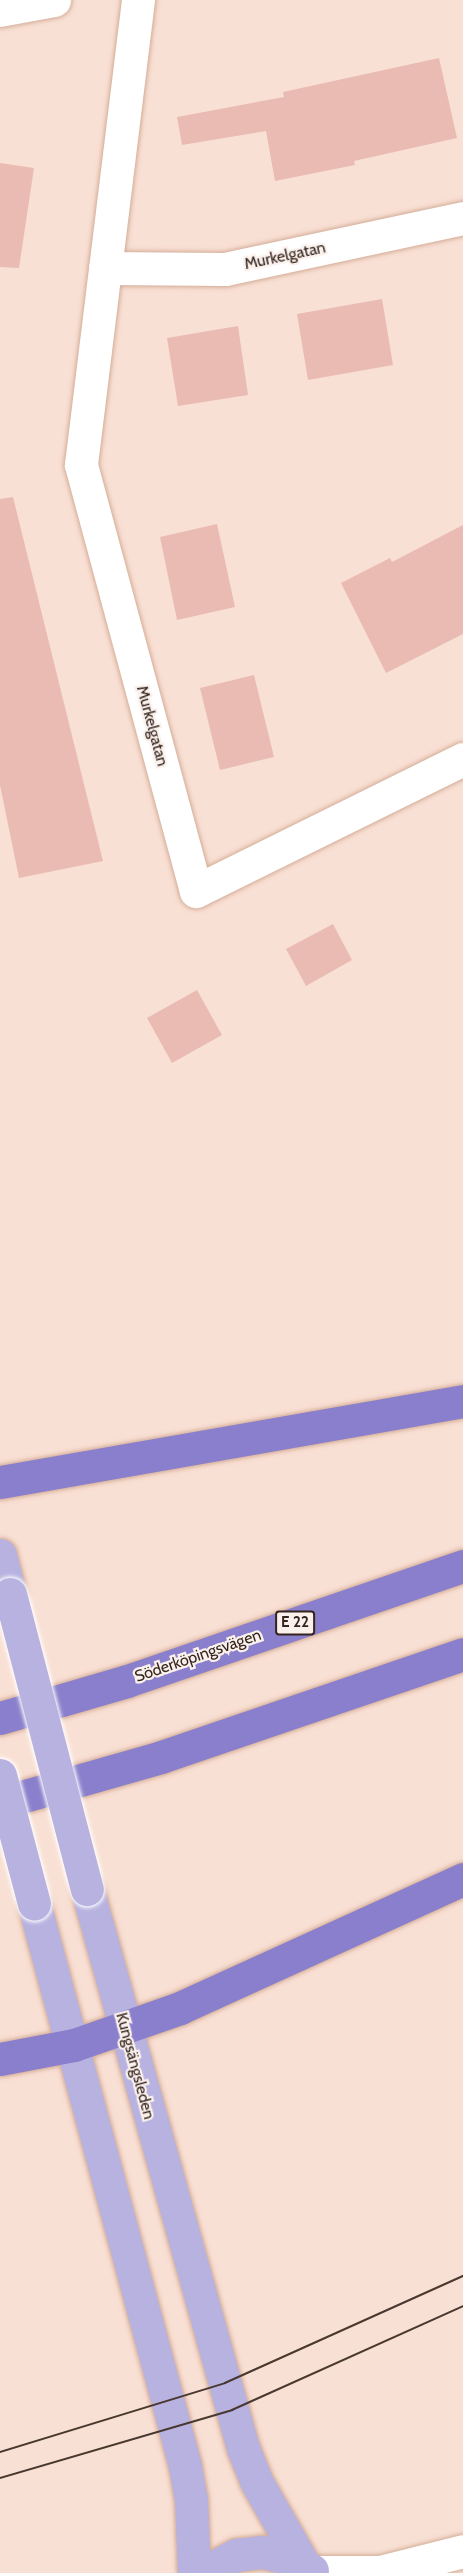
<!DOCTYPE html>
<html>
<head>
<meta charset="utf-8">
<style>
	body { margin:0 }
	#map { position:relative; width:463px; height:2573px; overflow:hidden; background:#f9e0d4; font-family:Cabin,sans-serif }
	div>[style] { position:absolute }
	.building>* { inset:0; background:#e9bbb3 }
	.roads { filter:drop-shadow(0 0 2px #d4ad98) drop-shadow(0 0 2px #d4ad98) }
	.minor>* { height:33px; margin:-16.5px; padding:0 16.5px; transform-origin:16.5px; border-radius:16.5px; background:#fff }
	.major>* { height:33px; margin:-16.5px; padding:0 16.5px; transform-origin:16.5px; border-radius:16.5px; background:#b8b2e0 }
	.highway>* { height:33px; margin:-16.5px; padding:0 16.5px; transform-origin:16.5px; border-radius:16.5px; background:#897fcc }
	.tram>* { height:1.5px; margin:-0.75px; padding:0 0.75px; transform-origin:0.75px; border-radius:0.75px; background:#493830 }
	.bridges { filter:drop-shadow(0 0 2px #fff) drop-shadow(0 0 2px #fff) }
	.major-bridge>* { height:33px; margin:-16.5px; padding:0 16.5px; transform-origin:16.5px; border-radius:16.5px; background:#b8b2e0 }
	span { translate:-50% -50%; white-space:nowrap; text-align:center; line-height:1.15; -webkit-text-stroke:4.5px #faf1ed; paint-order:stroke }
	.shield-label span { padding:2px 4px; background:#faf1ed; border:2px solid; border-radius:4px; -webkit-text-stroke-width:0 }
	.shield-label { font-size:15px; color:#34241d; font-weight:700 }
	.street-label { font-size:16px; color:#34241d }
</style>
</head>
<body>
<div id="map">
	<div class="building">
		<div style="clip-path:polygon(439px 58px,457px 138px,354px 161px,355px 165px,275px 181px,266px 131px,182px 145px,177px 117px,284px 97px,283px 92px)"></div>
		<div style="clip-path:polygon(0 163px,34px 168px,19px 268px,0 267px)"></div>
		<div style="clip-path:polygon(382px 299px,393px 365px,308px 380px,297px 314px)"></div>
		<div style="clip-path:polygon(238px 326px,248px 395px,178px 406px,167px 338px)"></div>
		<div style="clip-path:polygon(13px 497px,103px 861px,19px 878px,0 785px,0 499px)"></div>
		<div style="clip-path:polygon(217px 524px,235px 607px,177px 620px,160px 537px)"></div>
		<div style="clip-path:polygon(463px 525px,463px 634px,386px 673px,341px 583px,390px 558px,392px 562px)"></div>
		<div style="clip-path:polygon(254px 675px,274px 757px,220px 770px,200px 688px)"></div>
		<div style="clip-path:polygon(333px 924px,352px 960px,306px 986px,286px 949px)"></div>
		<div style="clip-path:polygon(197px 990px,222px 1035px,172px 1063px,147px 1018px)"></div>
	</div>
	<div class="roads">
		<div class="minor">
			<div style="left:138px;top:0;width:468px;rotate:97deg"></div>
			<div style="left:81px;top:465px;width:441px;rotate:74.9deg"></div>
			<div style="left:196px;top:891px;width:298px;rotate:-26.3deg"></div>
			<div style="left:0;top:10px;width:55px;rotate:-10.5deg"></div>
			<div style="left:105px;top:268px;width:120px;rotate:0.5deg"></div>
			<div style="left:225px;top:269px;width:243px;rotate:-12.1deg"></div>
			<div style="left:315px;top:2572px;width:65px"></div>
			<div style="left:380px;top:2572px;width:86px;rotate:-14.2deg"></div>
		</div>
		<div class="major">
			<div style="left:0;top:1555px;width:40px;rotate:75.6deg"></div>
			<div style="left:87px;top:1889px;width:580px;rotate:74.41deg"></div>
			<div style="left:243px;top:2448px;width:35px;rotate:68deg"></div>
			<div style="left:256px;top:2481px;width:97px;rotate:60.3deg"></div>
			<div style="left:34px;top:1904px;width:582px;rotate:74.96deg"></div>
			<div style="left:185px;top:2466px;width:34px;rotate:80deg"></div>
			<div style="left:191px;top:2499px;width:74px;rotate:87.7deg"></div>
			<div style="left:203px;top:2573px;width:38px;rotate:-29deg"></div>
			<div style="left:236px;top:2555px;width:26px;rotate:-7deg"></div>
			<div style="left:262px;top:2552px;width:28px;rotate:13deg"></div>
			<div style="left:289px;top:2558px;width:26px;rotate:28deg"></div>
		</div>
		<div class="highway">
			<div style="left:0;top:1482px;width:470px;rotate:-9.9deg"></div>
			<div style="left:0;top:1718px;width:132px;rotate:-16.2deg"></div>
			<div style="left:127px;top:1681px;width:355px;rotate:-18.9deg"></div>
			<div style="left:0;top:1803px;width:167px;rotate:-15.9deg"></div>
			<div style="left:161px;top:1757px;width:319px;rotate:-18.8deg"></div>
			<div style="left:0;top:2059px;width:75px;rotate:-10.7deg"></div>
			<div style="left:74px;top:2045px;width:112px;rotate:-19.2deg"></div>
			<div style="left:180px;top:2008px;width:311px;rotate:-24.5deg"></div>
		</div>
	</div>
	<div class="tram">
		<div style="left:0;top:2452px;width:235px;rotate:-17deg"></div>
		<div style="left:225px;top:2383px;width:261px;rotate:-24.2deg"></div>
		<div style="left:0;top:2478px;width:242px;rotate:-16.3deg"></div>
		<div style="left:232px;top:2410px;width:253px;rotate:-24.2deg"></div>
	</div>
	<div class="bridges">
		<div class="major-bridge">
			<div style="left:10px;top:1594px;width:305px;rotate:75.4deg"></div>
			<div style="left:0;top:1775px;width:133px;rotate:75.2deg"></div>
		</div>
	</div>
	<div class="shield-label">
		<span style="left:295px;top:1623px">E 22</span>
	</div>
	<div class="street-label">
		<span style="left:285px;top:256px;rotate:-12deg">Murkelgatan</span>
		<span style="left:152px;top:726px;rotate:75deg">Murkelgatan</span>
		<span style="left:198px;top:1656px;rotate:-19deg">Söderköpingsvägen</span>
		<span style="left:135px;top:2066px;rotate:75deg">Kungsängsleden</span>
	</div>
</div>
</body>
</html>
